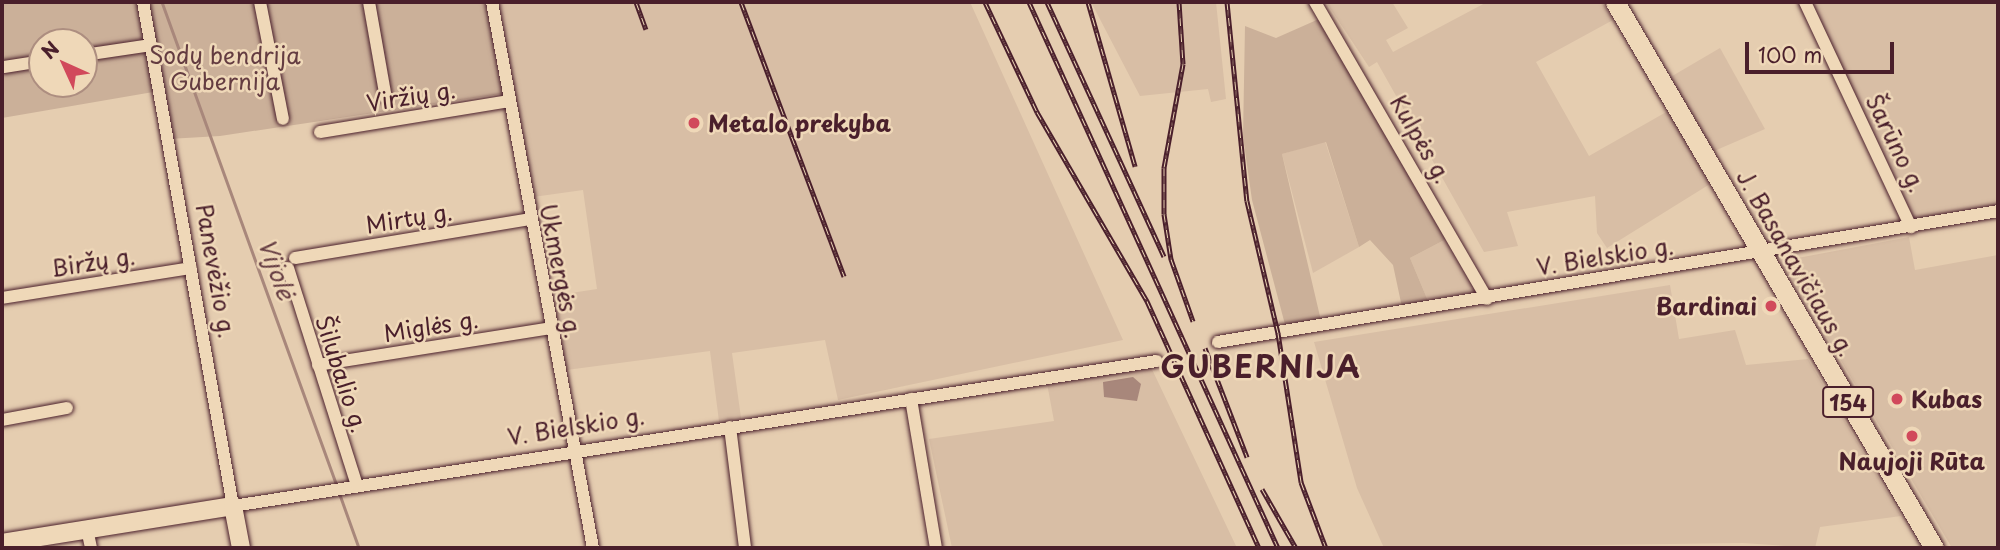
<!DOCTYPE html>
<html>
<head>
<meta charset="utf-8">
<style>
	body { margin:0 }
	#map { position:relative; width:2000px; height:550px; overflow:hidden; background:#e5cdb0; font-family:"Playpen Sans",sans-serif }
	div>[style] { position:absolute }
	.built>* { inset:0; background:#d8bea5 }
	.green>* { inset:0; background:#cbb099 }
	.water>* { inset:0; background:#a8877b }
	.stream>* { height:2.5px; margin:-1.25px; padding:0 1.25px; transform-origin:1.25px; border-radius:1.25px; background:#a8877b }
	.roads { filter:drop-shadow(0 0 2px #4a1f2b) drop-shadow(0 0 2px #4a1f2b) }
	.street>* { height:12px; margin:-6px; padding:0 6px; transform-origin:6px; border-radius:6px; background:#efd8b8 }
	.secondary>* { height:18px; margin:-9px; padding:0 9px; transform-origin:9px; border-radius:9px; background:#efd8b8 }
	.primary>* { height:19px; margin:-9.5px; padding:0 9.5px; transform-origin:9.5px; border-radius:9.5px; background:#efd8b8 }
	.rail>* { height:5px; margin-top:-2.5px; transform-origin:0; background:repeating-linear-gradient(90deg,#efd8b8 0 8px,#4a1f2b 0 16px); box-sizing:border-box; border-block:2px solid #4a1f2b }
	.dots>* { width:19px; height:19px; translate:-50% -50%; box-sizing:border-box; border:4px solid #efd8b8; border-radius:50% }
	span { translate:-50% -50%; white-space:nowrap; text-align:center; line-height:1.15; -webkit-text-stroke:5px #efd8b8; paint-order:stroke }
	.shield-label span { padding:2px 5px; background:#efd8b8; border:2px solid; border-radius:5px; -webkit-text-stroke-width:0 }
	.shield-label { font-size:21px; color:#4a1f2b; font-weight:700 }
	.park-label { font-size:23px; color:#643c41 }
	.street-label { font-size:23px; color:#4a1f2b }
	.poi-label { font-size:23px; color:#4a1f2b; font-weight:700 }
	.left { translate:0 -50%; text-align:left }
	.right { translate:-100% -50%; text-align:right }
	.water-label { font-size:24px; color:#663e43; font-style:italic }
	.district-label { font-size:30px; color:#4a1f2b; font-weight:700; letter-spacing:2px }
	.frame { position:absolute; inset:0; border:4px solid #4a1f2b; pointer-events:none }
	.north { position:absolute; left:28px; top:28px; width:70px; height:70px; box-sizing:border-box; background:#efd8b8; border:2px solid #ad8e80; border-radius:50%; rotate:315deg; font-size:19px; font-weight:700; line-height:28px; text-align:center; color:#4a1f2b }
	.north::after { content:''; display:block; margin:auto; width:24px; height:32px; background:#d1495b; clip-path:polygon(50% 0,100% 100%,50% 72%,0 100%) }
	.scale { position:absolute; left:1745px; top:42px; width:149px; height:32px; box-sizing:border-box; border:4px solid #4a1f2b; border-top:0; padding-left:9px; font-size:21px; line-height:24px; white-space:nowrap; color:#4a1f2b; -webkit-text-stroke:5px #efd8b8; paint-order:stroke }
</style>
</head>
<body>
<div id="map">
	<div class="built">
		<div style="clip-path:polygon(492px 2px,970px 2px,1123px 340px,838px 400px,825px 340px,732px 353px,742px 425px,720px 429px,710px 351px,559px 371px,545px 297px,597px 289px,583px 190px,526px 198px)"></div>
		<div style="clip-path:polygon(1091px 2px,1216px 2px,1226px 99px,1211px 102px,1208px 89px,1140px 96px)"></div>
		<div style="clip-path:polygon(1326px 2px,1392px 2px,1408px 28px,1386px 40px,1393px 52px,1487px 2px,1602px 2px,1613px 20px,1536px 62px,1589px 156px,1668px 111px,1710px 184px,1607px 248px,1597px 233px,1595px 196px,1507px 212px,1518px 246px,1484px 252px,1377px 62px,1369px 67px)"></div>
		<div style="clip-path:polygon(1805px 2px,1998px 2px,1998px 211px,1911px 227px)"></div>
		<div style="clip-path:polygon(1720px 48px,1765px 129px,1705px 155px,1662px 82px)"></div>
		<div style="clip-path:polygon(1325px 141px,1359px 247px,1313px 273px,1282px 154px)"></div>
		<div style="clip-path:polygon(1452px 236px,1487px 299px,1431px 308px,1410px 258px)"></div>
		<div style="clip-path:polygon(1909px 237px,1915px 270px,1998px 255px,1998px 548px,1952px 548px,1785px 266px,1787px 260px)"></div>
		<div style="clip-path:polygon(1670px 285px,1679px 339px,1735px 330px,1746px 365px,1808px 359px,1901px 516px,1820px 527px,1815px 548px,1743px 543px,1384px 548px,1357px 488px,1314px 342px)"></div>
		<div style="clip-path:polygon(1149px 363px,1237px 548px,952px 548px,929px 439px,1054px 421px,1046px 378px)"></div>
	</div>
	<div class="green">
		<div style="clip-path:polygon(evenodd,2px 2px,492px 2px,507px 93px,220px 136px,168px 139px,159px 91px,2px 118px,2px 2px,42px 42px,84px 42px,84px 84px,42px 84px,42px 42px)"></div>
		<div style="clip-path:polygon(1319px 19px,1452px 236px,1410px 258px,1431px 308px,1403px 312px,1393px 265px,1370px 240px,1359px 247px,1326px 142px,1282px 154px,1322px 325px,1287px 332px,1252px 200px,1243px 137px,1245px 26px,1276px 38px)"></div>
	</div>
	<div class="water">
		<div style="clip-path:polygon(1133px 377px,1141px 384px,1137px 401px,1104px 397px,1103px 382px)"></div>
	</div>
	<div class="stream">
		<div style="left:162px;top:2px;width:515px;rotate:70.12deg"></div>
		<div style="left:339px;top:492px;width:59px;rotate:70.3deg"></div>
	</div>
	<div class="roads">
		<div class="street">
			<div style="left:143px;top:2px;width:512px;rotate:79.88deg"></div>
			<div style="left:233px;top:506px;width:935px;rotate:-8.92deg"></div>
			<div style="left:260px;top:2px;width:119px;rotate:78.9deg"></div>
			<div style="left:369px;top:2px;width:97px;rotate:80deg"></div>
			<div style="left:492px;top:2px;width:555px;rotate:79.52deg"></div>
			<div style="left:1315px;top:2px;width:343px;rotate:59.9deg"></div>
			<div style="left:1805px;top:2px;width:249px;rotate:64.8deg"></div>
			<div style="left:84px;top:55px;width:68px;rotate:-8.5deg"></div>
			<div style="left:4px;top:67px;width:38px;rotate:-9deg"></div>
			<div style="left:320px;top:132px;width:192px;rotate:-9.3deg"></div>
			<div style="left:295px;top:258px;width:238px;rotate:-9.4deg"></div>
			<div style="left:288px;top:268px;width:228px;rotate:72.4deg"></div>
			<div style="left:2px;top:298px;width:191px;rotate:-9deg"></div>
			<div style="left:1218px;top:342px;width:791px;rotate:-9.53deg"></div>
			<div style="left:318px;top:365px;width:236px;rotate:-9deg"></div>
			<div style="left:911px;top:399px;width:151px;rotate:80.5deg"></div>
			<div style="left:2px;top:420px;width:66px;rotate:-10.5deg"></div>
			<div style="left:730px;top:427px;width:122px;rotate:82.9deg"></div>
			<div style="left:87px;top:529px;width:19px;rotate:78deg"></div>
		</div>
		<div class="secondary">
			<div style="left:2px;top:543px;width:234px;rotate:-9.1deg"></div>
			<div style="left:233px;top:506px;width:43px;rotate:79.2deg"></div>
		</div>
		<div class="primary">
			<div style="left:1615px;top:2px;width:632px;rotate:59.7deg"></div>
		</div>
	</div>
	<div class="rail">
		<div style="left:636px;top:2px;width:29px;rotate:70deg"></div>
		<div style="left:741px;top:2px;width:293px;rotate:69.4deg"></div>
		<div style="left:985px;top:2px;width:122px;rotate:64.7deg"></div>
		<div style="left:1037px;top:112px;width:219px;rotate:59.8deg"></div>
		<div style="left:1147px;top:301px;width:271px;rotate:65.6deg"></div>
		<div style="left:1029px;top:2px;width:600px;rotate:65.48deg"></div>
		<div style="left:1047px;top:2px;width:280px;rotate:65.3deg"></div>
		<div style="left:1088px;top:2px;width:171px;rotate:74deg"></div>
		<div style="left:1179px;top:2px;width:62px;rotate:86.3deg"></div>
		<div style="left:1183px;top:64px;width:106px;rotate:100.4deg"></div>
		<div style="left:1164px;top:168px;width:46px;rotate:90deg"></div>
		<div style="left:1164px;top:214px;width:46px;rotate:81.2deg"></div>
		<div style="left:1171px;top:259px;width:66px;rotate:70.5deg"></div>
		<div style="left:1227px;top:2px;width:200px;rotate:84.3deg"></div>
		<div style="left:1247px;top:201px;width:136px;rotate:76.8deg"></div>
		<div style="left:1278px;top:333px;width:151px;rotate:81.2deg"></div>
		<div style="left:1301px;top:482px;width:71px;rotate:69.3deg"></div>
		<div style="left:1205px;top:348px;width:117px;rotate:68.9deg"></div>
		<div style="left:1262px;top:489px;width:68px;rotate:60deg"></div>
	</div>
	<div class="dots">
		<div style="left:694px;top:123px;background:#d1495b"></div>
		<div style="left:1771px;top:306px;background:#d1495b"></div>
		<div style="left:1897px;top:399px;background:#d1495b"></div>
		<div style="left:1912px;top:436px;background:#d1495b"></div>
	</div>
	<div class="shield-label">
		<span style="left:1848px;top:402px">154</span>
	</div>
	<div class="park-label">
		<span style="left:225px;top:68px">Sodų bendrija<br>Gubernija</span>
	</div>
	<div class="street-label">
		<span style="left:411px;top:96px;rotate:-9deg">Viržių g.</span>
		<span style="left:1421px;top:139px;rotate:60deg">Kulpės g.</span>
		<span style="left:1896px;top:143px;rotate:64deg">Šarūno g.</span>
		<span style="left:409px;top:218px;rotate:-9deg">Mirtų g.</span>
		<span style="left:1605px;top:256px;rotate:-9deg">V. Bielskio g.</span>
		<span style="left:93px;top:262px;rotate:-9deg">Biržų g.</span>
		<span style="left:1796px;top:263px;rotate:60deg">J. Basanavičiaus g.</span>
		<span style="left:216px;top:271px;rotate:80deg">Panevėžio g.</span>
		<span style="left:561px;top:271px;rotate:79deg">Ukmergės g.</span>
		<span style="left:431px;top:326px;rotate:-9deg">Miglės g.</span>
		<span style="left:342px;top:374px;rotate:72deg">Šilubalio g.</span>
		<span style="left:576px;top:426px;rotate:-9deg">V. Bielskio g.</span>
	</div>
	<div class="poi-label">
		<span class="left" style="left:708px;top:123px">Metalo prekyba</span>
		<span class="right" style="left:1757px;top:306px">Bardinai</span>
		<span class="left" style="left:1911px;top:399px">Kubas</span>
		<span style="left:1912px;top:461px">Naujoji Rūta</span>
	</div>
	<div class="water-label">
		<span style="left:277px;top:269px;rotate:70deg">Vijolė</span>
	</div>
	<div class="district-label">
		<span style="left:1261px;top:366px">GUBERNIJA</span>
	</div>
	<div class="frame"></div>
	<div class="north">N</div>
	<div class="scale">100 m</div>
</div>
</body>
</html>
